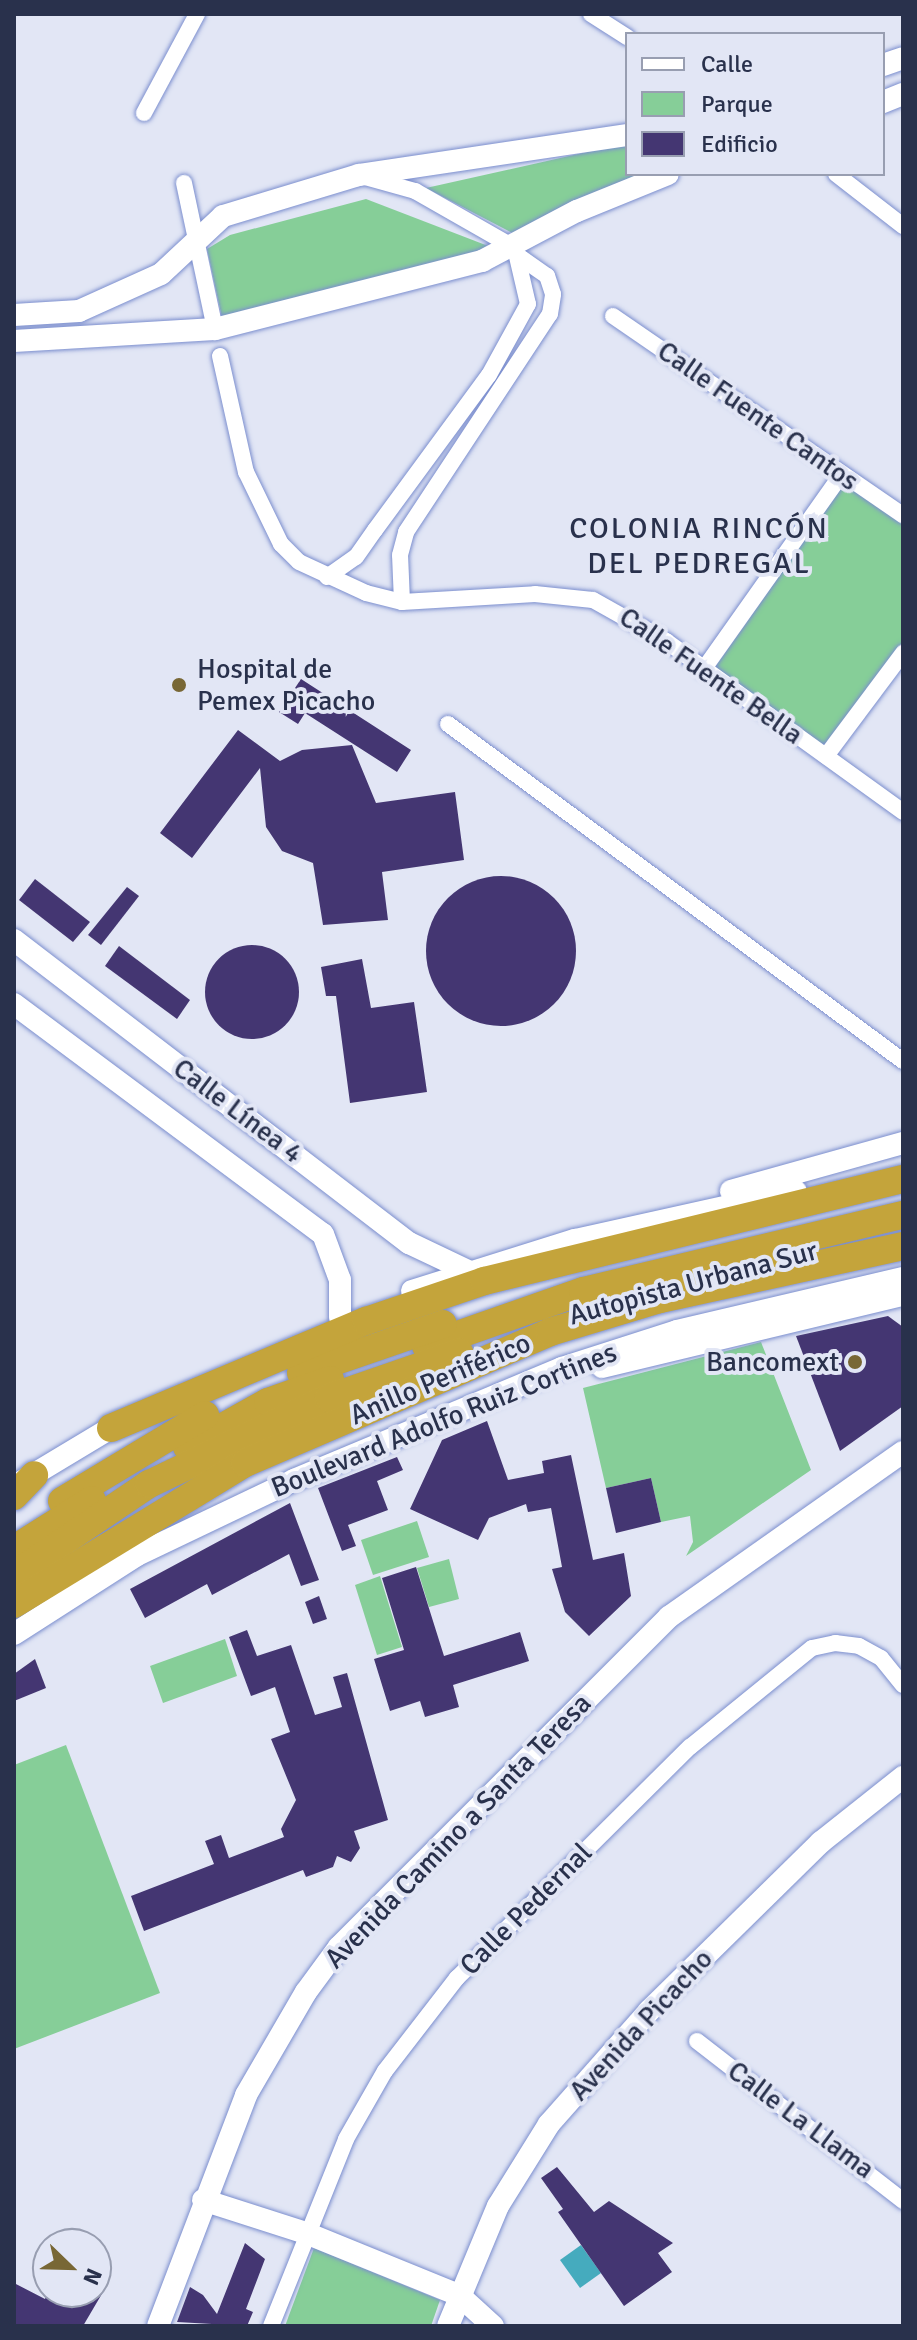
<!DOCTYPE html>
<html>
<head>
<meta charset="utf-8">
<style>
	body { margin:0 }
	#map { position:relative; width:917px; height:2340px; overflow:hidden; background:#e2e6f5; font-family:Signika,sans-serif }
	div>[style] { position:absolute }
	.green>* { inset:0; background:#86ce98 }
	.water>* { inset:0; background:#45abbe }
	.building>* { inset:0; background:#443672 }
	.round { border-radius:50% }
	.roads { filter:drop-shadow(0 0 2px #7b8ece) drop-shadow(0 0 2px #7b8ece) }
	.street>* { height:16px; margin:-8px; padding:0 8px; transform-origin:8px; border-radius:8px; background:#fff }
	.secondary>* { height:22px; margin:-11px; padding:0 11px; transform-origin:11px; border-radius:11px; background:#fff }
	.highway>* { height:28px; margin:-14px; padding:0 14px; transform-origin:14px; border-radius:14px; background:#c4a43b }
	.dots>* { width:22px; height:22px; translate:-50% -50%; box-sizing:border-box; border:4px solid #e2e6f5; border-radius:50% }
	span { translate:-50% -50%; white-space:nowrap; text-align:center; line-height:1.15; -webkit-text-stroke:8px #e2e6f5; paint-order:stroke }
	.street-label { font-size:28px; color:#29314c }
	.poi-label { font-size:28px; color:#29314c }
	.left { translate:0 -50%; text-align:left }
	.right { translate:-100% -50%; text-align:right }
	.neighbourhood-label { font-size:30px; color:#29314c; letter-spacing:2px }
	.frame { position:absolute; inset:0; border:16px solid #29314c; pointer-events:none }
	.legend { position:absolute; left:625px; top:32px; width:260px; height:144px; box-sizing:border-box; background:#e2e6f5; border:2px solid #989eb1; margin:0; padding:10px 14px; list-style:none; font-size:24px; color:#29314c }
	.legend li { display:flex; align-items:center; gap:16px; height:40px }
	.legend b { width:40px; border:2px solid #989eb1 }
	.north { position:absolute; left:32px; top:2228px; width:80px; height:80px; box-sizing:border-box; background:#e2e6f5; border:2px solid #989eb1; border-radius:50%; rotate:113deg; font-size:22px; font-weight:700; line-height:32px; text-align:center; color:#29314c }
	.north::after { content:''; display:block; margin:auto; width:28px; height:36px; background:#786735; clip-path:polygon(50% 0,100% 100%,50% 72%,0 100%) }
</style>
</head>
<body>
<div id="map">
	<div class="green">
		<div style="clip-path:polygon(627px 143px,627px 174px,649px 174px,518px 236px,426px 188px)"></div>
		<div style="clip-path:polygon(366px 199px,496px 249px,224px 327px,207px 249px,230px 235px)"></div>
		<div style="clip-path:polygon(845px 483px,903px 524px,903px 641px,824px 748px,713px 670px)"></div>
		<div style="clip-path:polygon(761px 1342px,811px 1470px,686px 1556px,693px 1542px,690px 1516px,661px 1522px,651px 1478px,606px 1488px,583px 1388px)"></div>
		<div style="clip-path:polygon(417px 1521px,429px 1557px,373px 1575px,361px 1540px)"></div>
		<div style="clip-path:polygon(449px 1559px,459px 1599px,429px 1607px,417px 1568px)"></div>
		<div style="clip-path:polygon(380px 1576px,402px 1647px,377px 1655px,355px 1585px)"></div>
		<div style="clip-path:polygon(225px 1639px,237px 1676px,163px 1703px,150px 1666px)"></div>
		<div style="clip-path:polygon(66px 1745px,160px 1993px,14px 2049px,14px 1765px)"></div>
		<div style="clip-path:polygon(314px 2248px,440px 2300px,431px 2326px,285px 2326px)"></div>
	</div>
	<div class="water">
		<div style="clip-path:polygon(581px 2245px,601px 2273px,580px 2288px,560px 2260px)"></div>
	</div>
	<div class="building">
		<div style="clip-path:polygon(301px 679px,411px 750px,397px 772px,305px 713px,298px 724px,279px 712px)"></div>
		<div style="clip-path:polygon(238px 730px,280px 761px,302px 750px,352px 745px,376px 803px,455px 792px,464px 860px,382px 872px,388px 920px,323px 925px,313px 863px,282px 851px,266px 827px,260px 768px,192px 858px,160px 833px)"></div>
		<div class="round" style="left:426px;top:876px;width:150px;height:150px"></div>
		<div style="clip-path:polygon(35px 879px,90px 922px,73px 942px,19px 900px)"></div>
		<div style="clip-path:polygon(127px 887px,139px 896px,101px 945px,88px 935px)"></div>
		<div class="round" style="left:205px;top:945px;width:94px;height:94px"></div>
		<div style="clip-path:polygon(119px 946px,190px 1000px,177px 1019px,105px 966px)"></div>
		<div style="clip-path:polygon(362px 959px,371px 1008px,414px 1002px,427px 1092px,350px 1103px,336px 996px,326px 996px,321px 967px)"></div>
		<div style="clip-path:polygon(888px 1316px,903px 1327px,903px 1406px,840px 1451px,796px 1336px)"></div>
		<div style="clip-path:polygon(487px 1421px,508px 1480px,544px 1473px,542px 1461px,571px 1455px,593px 1560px,624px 1553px,631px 1596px,589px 1636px,565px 1612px,552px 1569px,562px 1567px,551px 1508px,528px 1512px,526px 1504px,489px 1518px,478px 1540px,410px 1509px,442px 1440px)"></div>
		<div style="clip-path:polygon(397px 1457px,403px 1470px,377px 1481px,388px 1510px,348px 1525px,356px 1546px,342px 1551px,318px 1488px)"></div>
		<div style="clip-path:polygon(651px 1478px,661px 1522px,616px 1533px,606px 1488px)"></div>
		<div style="clip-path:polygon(290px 1503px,319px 1580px,301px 1586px,289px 1554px,212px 1595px,207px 1584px,145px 1618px,130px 1589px)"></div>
		<div style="clip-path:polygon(416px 1567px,444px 1656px,520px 1632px,529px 1661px,453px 1685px,459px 1707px,425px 1717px,420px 1701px,390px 1711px,374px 1659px,404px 1650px,382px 1578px)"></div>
		<div style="clip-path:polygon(319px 1596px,327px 1619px,313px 1624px,305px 1602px)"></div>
		<div style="clip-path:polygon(247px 1630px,257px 1656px,291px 1645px,315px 1715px,342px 1707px,333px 1677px,347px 1673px,388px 1820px,354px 1831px,360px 1848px,351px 1862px,337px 1856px,333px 1867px,306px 1877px,303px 1870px,144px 1931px,131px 1896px,214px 1864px,205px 1841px,221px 1835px,229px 1858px,284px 1837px,281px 1829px,296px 1800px,271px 1739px,290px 1732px,275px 1687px,251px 1696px,229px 1637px)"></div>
		<div style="clip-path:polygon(35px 1659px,46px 1688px,14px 1701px,14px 1674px)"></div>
		<div style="clip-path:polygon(557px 2167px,594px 2212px,609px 2201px,673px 2243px,658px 2253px,672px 2272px,624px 2306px,558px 2212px,563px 2209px,541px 2178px)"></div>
		<div style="clip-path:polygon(245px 2243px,265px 2259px,246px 2309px,253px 2312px,247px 2326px,177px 2322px,190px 2287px,203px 2295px,217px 2314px)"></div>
		<div style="clip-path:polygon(14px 2283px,45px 2299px,48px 2292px,103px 2292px,83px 2326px,14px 2326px)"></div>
	</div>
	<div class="roads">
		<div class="street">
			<div style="left:591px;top:14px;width:43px;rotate:32.6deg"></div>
			<div style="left:144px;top:113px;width:112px;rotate:-61.8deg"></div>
			<div style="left:836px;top:174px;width:85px;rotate:37.8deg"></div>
			<div style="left:184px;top:183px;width:149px;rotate:78deg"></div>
			<div style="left:613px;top:316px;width:352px;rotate:34.5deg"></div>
			<div style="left:220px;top:356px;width:119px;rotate:77.4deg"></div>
			<div style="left:246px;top:472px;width:80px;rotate:64.1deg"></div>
			<div style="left:281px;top:544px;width:25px;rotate:45deg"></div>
			<div style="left:299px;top:562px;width:74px;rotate:24.8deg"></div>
			<div style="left:366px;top:593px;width:37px;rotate:14deg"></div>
			<div style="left:402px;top:602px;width:133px;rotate:-3.4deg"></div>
			<div style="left:535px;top:594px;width:58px;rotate:5.9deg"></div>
			<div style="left:593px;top:600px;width:84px;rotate:29.3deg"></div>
			<div style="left:666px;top:641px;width:292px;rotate:35.8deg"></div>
			<div style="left:327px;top:577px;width:35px;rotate:-35deg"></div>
			<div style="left:356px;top:557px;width:33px;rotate:-55deg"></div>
			<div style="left:375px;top:530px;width:192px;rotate:-53.7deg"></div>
			<div style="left:489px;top:375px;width:81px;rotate:-61.2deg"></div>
			<div style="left:528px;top:304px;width:57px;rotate:-103.1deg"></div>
			<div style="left:515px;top:248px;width:115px;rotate:-150.3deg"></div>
			<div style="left:415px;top:191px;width:52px;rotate:-164.4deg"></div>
			<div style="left:402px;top:602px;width:47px;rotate:-92.4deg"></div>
			<div style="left:400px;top:555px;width:24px;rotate:-75deg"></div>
			<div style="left:406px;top:532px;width:261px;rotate:-56.6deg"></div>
			<div style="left:550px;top:314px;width:20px;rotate:-81deg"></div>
			<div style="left:553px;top:294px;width:19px;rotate:-108deg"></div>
			<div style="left:547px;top:276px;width:33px;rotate:-145deg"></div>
			<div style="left:703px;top:670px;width:240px;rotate:-54.7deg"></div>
			<div style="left:448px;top:724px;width:566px;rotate:36.53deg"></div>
			<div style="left:826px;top:756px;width:129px;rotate:-53.2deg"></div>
			<div style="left:697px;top:2041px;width:261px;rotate:37.8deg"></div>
			<div style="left:271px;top:2326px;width:201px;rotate:-68.1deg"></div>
			<div style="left:346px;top:2139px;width:78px;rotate:-60.2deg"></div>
			<div style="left:385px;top:2071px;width:118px;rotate:-52.3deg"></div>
			<div style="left:457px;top:1978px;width:328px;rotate:-44.8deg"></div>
			<div style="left:690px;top:1747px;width:157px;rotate:-39.1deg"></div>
			<div style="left:812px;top:1648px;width:24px;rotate:-12deg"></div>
			<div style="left:835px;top:1643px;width:24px;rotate:7deg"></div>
			<div style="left:859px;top:1646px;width:25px;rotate:29deg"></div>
			<div style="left:881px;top:1658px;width:35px;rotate:51deg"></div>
		</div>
		<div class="secondary">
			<div style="left:883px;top:65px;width:21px;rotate:-19deg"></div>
			<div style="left:883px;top:102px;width:22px;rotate:-22deg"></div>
			<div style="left:14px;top:315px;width:65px;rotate:-3.5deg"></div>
			<div style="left:79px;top:311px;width:90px;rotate:-24.3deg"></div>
			<div style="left:161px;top:274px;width:85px;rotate:-43.1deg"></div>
			<div style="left:223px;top:216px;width:142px;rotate:-16.8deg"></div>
			<div style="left:359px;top:175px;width:271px;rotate:-8.5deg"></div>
			<div style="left:14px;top:341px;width:201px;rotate:-3.4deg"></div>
			<div style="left:215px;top:329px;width:276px;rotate:-14.3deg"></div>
			<div style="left:482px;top:261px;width:107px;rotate:-27.8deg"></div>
			<div style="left:577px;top:211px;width:98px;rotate:-22.1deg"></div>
			<div style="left:14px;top:940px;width:498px;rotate:37.5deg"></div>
			<div style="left:409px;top:1243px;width:65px;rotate:25.4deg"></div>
			<div style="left:14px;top:1004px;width:385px;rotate:36.7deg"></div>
			<div style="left:323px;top:1234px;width:49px;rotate:69.7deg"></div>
			<div style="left:340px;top:1280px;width:37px;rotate:90deg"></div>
			<div style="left:731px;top:1191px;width:179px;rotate:-15.6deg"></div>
			<div style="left:412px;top:1291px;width:171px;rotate:-17.4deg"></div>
			<div style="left:575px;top:1240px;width:226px;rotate:-12.5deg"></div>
			<div style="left:602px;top:1367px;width:309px;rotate:-13.5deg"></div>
			<div style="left:21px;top:1482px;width:122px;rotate:-31deg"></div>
			<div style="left:14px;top:1634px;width:146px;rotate:-32.7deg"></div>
			<div style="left:137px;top:1555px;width:174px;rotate:-25.5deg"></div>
			<div style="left:294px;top:1480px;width:290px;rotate:-22.7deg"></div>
			<div style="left:562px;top:1368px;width:121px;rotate:-17.8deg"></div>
			<div style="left:677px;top:1331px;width:232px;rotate:-13.2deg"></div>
			<div style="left:203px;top:2200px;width:108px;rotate:17.8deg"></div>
			<div style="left:306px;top:2233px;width:165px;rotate:22.1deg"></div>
			<div style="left:459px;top:2295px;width:46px;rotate:42.4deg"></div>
			<div style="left:158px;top:2326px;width:247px;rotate:-69.1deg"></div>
			<div style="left:246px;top:2095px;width:119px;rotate:-59.8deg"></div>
			<div style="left:306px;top:1992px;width:56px;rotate:-53.7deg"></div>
			<div style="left:339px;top:1947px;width:467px;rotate:-45deg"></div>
			<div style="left:669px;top:1617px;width:286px;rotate:-35.2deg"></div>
			<div style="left:448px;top:2326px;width:130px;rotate:-67.4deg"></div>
			<div style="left:498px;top:2206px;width:97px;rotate:-58.1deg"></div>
			<div style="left:549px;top:2124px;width:151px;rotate:-48.5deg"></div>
			<div style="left:649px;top:2011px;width:241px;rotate:-44.5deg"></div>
			<div style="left:821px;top:1842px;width:105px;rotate:-38.4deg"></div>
		</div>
		<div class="highway">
			<div style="left:426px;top:1346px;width:166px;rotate:-19.3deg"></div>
			<div style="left:583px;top:1291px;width:329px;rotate:-13.4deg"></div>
			<div style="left:301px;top:1373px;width:150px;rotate:-19deg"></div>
			<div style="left:111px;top:1428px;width:277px;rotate:-22.8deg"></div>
			<div style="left:366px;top:1321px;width:125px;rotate:-18.7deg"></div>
			<div style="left:484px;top:1281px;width:431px;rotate:-13.7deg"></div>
			<div style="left:187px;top:1447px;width:93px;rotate:-29.1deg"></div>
			<div style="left:268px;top:1402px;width:66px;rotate:-19.5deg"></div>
			<div style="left:14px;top:1496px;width:29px;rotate:-46deg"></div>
			<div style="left:62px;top:1501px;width:167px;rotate:-31deg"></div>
			<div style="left:14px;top:1549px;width:92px;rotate:-32.1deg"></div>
			<div style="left:14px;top:1575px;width:163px;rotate:-34deg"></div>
			<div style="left:149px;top:1484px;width:199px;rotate:-25.5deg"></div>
			<div style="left:329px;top:1398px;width:138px;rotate:-19.1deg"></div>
			<div style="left:14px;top:1604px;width:271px;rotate:-31.4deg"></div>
			<div style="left:245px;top:1463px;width:332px;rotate:-23.2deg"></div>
			<div style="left:550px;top:1332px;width:115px;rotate:-16.7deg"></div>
			<div style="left:660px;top:1299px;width:249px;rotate:-12.3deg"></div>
		</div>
	</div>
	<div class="dots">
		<div style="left:179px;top:685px;background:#786735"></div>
		<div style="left:855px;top:1362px;background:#786735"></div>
	</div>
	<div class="street-label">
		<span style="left:758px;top:416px;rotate:35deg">Calle Fuente Cantos</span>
		<span style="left:711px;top:676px;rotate:35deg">Calle Fuente Bella</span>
		<span style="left:238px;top:1111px;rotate:37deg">Calle Línea 4</span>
		<span style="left:693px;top:1283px;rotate:-15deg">Autopista Urbana Sur</span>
		<span style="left:440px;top:1379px;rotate:-23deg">Anillo Periférico</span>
		<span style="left:444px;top:1420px;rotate:-22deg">Boulevard Adolfo Ruiz Cortines</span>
		<span style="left:458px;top:1831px;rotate:-46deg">Avenida Camino a Santa Teresa</span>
		<span style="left:526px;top:1909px;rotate:-45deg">Calle Pedernal</span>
		<span style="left:641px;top:2025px;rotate:-47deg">Avenida Picacho</span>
		<span style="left:801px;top:2120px;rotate:37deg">Calle La Llama</span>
	</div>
	<div class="poi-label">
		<span class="left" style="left:197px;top:685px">Hospital de<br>Pemex Picacho</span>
		<span class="right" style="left:839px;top:1362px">Bancomext</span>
	</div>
	<div class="neighbourhood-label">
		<span style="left:699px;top:546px">COLONIA RINCÓN<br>DEL PEDREGAL</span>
	</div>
	<div class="frame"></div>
	<ul class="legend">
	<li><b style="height:10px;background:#fff"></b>Calle</li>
	<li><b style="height:22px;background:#86ce98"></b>Parque</li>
	<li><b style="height:22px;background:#443672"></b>Edificio</li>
	</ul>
	<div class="north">N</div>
</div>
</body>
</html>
